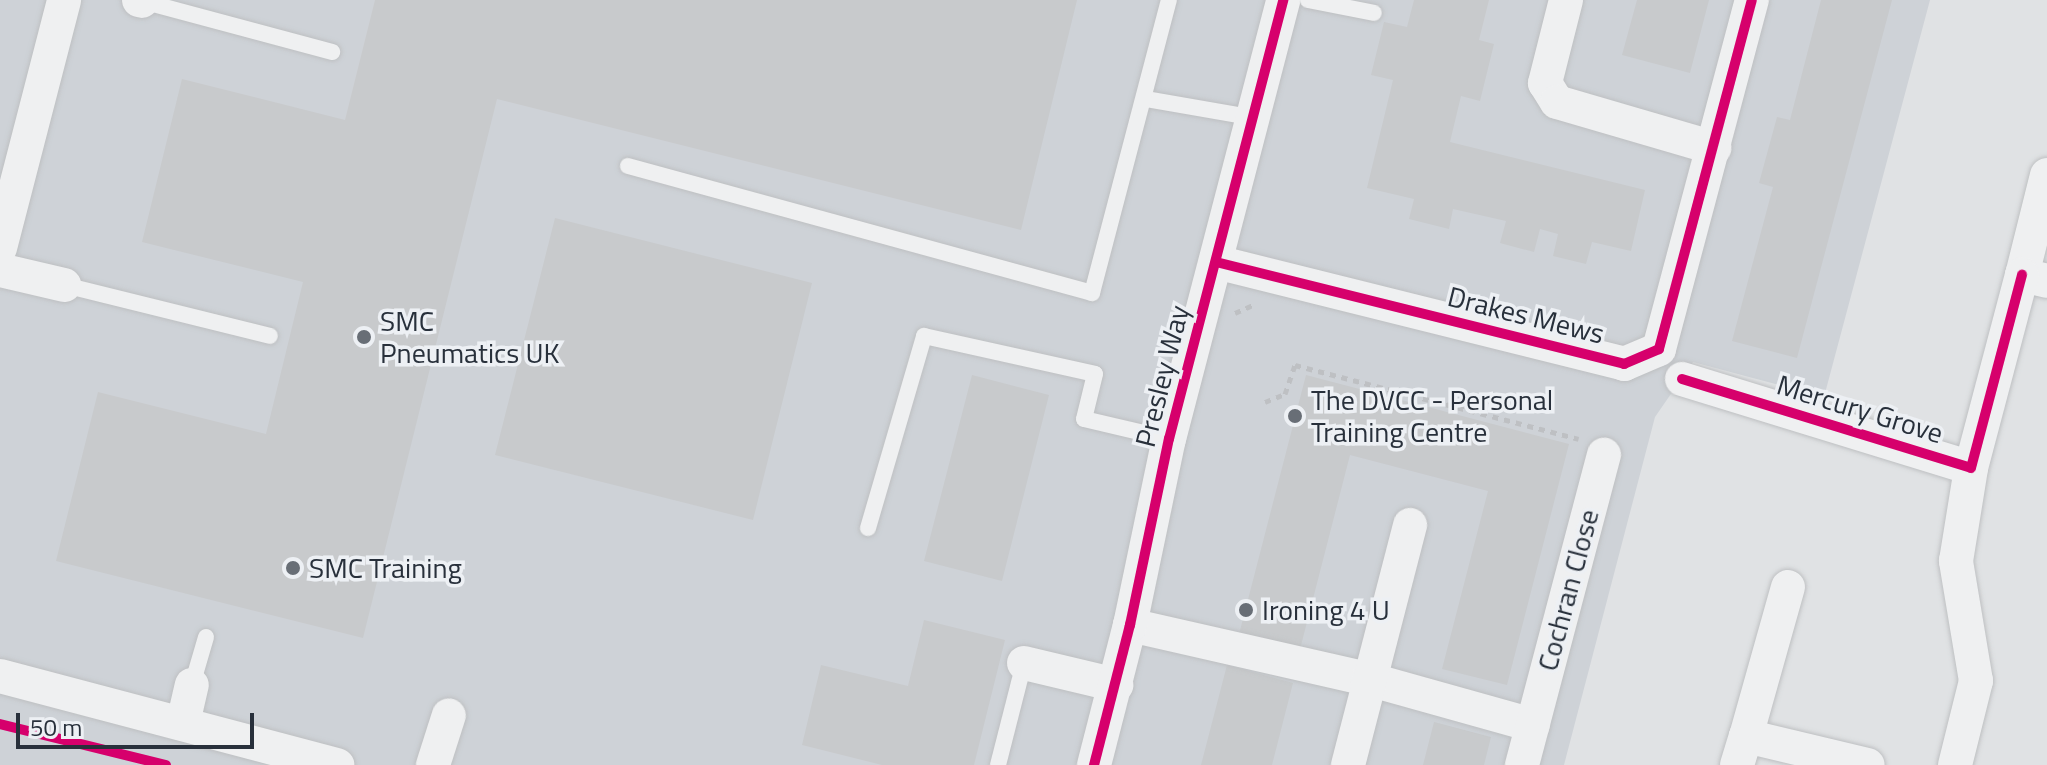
<!DOCTYPE html>
<html>
<head>
<meta charset="utf-8">
<style>
	body { margin:0 }
	#map { position:relative; width:2047px; height:765px; overflow:hidden; background:#e0e2e4; font-family:"Titillium Web",sans-serif }
	div>[style] { position:absolute }
	.built>* { inset:0; background:#ced2d7 }
	.building>* { inset:0; background:#c8cacc }
	.path>* { height:5px; margin-top:-2.5px; transform-origin:0; background:repeating-linear-gradient(90deg,#bec0c3 0 6px,transparent 0 12px) }
	.roads { filter:drop-shadow(0 0 2px #bec0c2) drop-shadow(0 0 2px #bec0c2) }
	.service>* { height:16px; margin:-8px; padding:0 8px; transform-origin:8px; border-radius:8px; background:#eff0f1 }
	.minor>* { height:34px; margin:-17px; padding:0 17px; transform-origin:17px; border-radius:17px; background:#eff0f1 }
	.cycleway>* { height:10px; margin:-5px; padding:0 5px; transform-origin:5px; border-radius:5px; background:#d6006c }
	.dots>* { width:22px; height:22px; translate:-50% -50%; box-sizing:border-box; border:4px solid #edf0f4; border-radius:50% }
	span { translate:-50% -50%; white-space:nowrap; text-align:center; line-height:1.15; -webkit-text-stroke:7px #edf0f4; paint-order:stroke }
	.street-label { font-size:28px; color:#28303b }
	.poi-label { font-size:28px; color:#28303b }
	.left { translate:0 -50%; text-align:left }
	.scale { position:absolute; left:16px; top:713px; width:238px; height:36px; box-sizing:border-box; border:4px solid #28303b; border-top:0; padding-left:10px; font-size:24px; line-height:28px; white-space:nowrap; color:#28303b; -webkit-text-stroke:6px #edf0f4; paint-order:stroke }
</style>
</head>
<body>
<div id="map">
	<div class="built">
		<div style="clip-path:polygon(0 0,1930px 0,1824px 397px,1693px 362px,1655px 417px,1564px 765px,0 765px)"></div>
	</div>
	<div class="building">
		<div style="clip-path:polygon(375px 0,1077px 0,1021px 230px,497px 99px,363px 638px,56px 561px,98px 392px,266px 434px,303px 282px,142px 242px,182px 79px,345px 120px)"></div>
		<div style="clip-path:polygon(1414px 0,1489px 0,1479px 40px,1494px 44px,1480px 101px,1461px 96px,1450px 142px,1645px 190px,1631px 251px,1592px 242px,1586px 264px,1553px 256px,1558px 234px,1540px 229px,1534px 252px,1500px 243px,1506px 221px,1453px 209px,1449px 229px,1409px 219px,1414px 199px,1367px 188px,1393px 80px,1371px 75px,1384px 22px,1407px 27px)"></div>
		<div style="clip-path:polygon(1637px 0,1709px 0,1690px 73px,1622px 55px)"></div>
		<div style="clip-path:polygon(1821px 0,1892px 0,1797px 358px,1732px 341px,1773px 187px,1759px 183px,1777px 117px,1790px 120px)"></div>
		<div style="clip-path:polygon(555px 218px,812px 283px,753px 520px,495px 455px)"></div>
		<div style="clip-path:polygon(972px 375px,1049px 395px,1002px 581px,924px 561px)"></div>
		<div style="clip-path:polygon(1306px 375px,1569px 444px,1507px 685px,1442px 669px,1488px 491px,1350px 455px,1297px 661px,1236px 646px)"></div>
		<div style="clip-path:polygon(924px 620px,1005px 640px,974px 765px,882px 765px,802px 745px,821px 665px,908px 686px)"></div>
		<div style="clip-path:polygon(1227px 665px,1293px 683px,1272px 765px,1201px 765px)"></div>
		<div style="clip-path:polygon(1434px 722px,1491px 737px,1484px 765px,1423px 765px)"></div>
	</div>
	<div class="path">
		<div style="left:1235px;top:313px;width:22px;rotate:-24deg"></div>
		<div style="left:1265px;top:402px;width:22px;rotate:-22deg"></div>
		<div style="left:1285px;top:394px;width:31px;rotate:-71deg"></div>
		<div style="left:1295px;top:365px;width:293px;rotate:14.6deg"></div>
	</div>
	<div class="roads">
		<div class="service">
			<div style="left:1308px;top:0;width:67px;rotate:11.1deg"></div>
			<div style="left:142px;top:1px;width:197px;rotate:15deg"></div>
			<div style="left:1146px;top:99px;width:111px;rotate:9.9deg"></div>
			<div style="left:628px;top:166px;width:481px;rotate:15.3deg"></div>
			<div style="left:1092px;top:293px;width:303px;rotate:-75.3deg"></div>
			<div style="left:64px;top:285px;width:212px;rotate:13.9deg"></div>
			<div style="left:868px;top:528px;width:200px;rotate:-73.7deg"></div>
			<div style="left:924px;top:336px;width:175px;rotate:12.5deg"></div>
			<div style="left:1095px;top:374px;width:46px;rotate:103.7deg"></div>
			<div style="left:1084px;top:419px;width:87px;rotate:13.2deg"></div>
			<div style="left:192px;top:685px;width:50px;rotate:-73.7deg"></div>
			<div style="left:998px;top:765px;width:105px;rotate:-75.7deg"></div>
		</div>
		<div class="minor">
			<div style="left:139px;top:0;width:3px;rotate:18deg"></div>
			<div style="left:1566px;top:0;width:86px;rotate:104.2deg"></div>
			<div style="left:1545px;top:83px;width:22px;rotate:58deg"></div>
			<div style="left:1557px;top:102px;width:164px;rotate:16.3deg"></div>
			<div style="left:2047px;top:175px;width:103px;rotate:104deg"></div>
			<div style="left:2022px;top:275px;width:26px;rotate:13deg"></div>
			<div style="left:0;top:248px;width:256px;rotate:-75.5deg"></div>
			<div style="left:1216px;top:262px;width:421px;rotate:14deg"></div>
			<div style="left:1624px;top:364px;width:38px;rotate:-23deg"></div>
			<div style="left:1659px;top:349px;width:361px;rotate:-75.1deg"></div>
			<div style="left:0;top:270px;width:66px;rotate:13.2deg"></div>
			<div style="left:1682px;top:379px;width:302px;rotate:17.1deg"></div>
			<div style="left:1971px;top:468px;width:200px;rotate:-75.2deg"></div>
			<div style="left:1788px;top:587px;width:155px;rotate:105.7deg"></div>
			<div style="left:1746px;top:736px;width:125px;rotate:13.4deg"></div>
			<div style="left:1130px;top:625px;width:244px;rotate:12.8deg"></div>
			<div style="left:1368px;top:679px;width:171px;rotate:15.6deg"></div>
			<div style="left:1024px;top:663px;width:95px;rotate:13.4deg"></div>
			<div style="left:0;top:676px;width:349px;rotate:14.8deg"></div>
			<div style="left:183px;top:723px;width:39px;rotate:-77deg"></div>
			<div style="left:433px;top:765px;width:52px;rotate:-72.3deg"></div>
			<div style="left:1094px;top:765px;width:145px;rotate:-75.6deg"></div>
			<div style="left:1130px;top:625px;width:190px;rotate:-78.2deg"></div>
			<div style="left:1169px;top:439px;width:454px;rotate:-75.4deg"></div>
			<div style="left:1348px;top:765px;width:248px;rotate:-75.5deg"></div>
			<div style="left:1522px;top:765px;width:321px;rotate:-75.2deg"></div>
			<div style="left:1737px;top:765px;width:30px;rotate:-73deg"></div>
			<div style="left:1955px;top:765px;width:87px;rotate:-76deg"></div>
			<div style="left:1976px;top:681px;width:122px;rotate:-99.5deg"></div>
			<div style="left:1956px;top:561px;width:94px;rotate:-80.8deg"></div>
		</div>
	</div>
	<div class="cycleway">
		<div style="left:1216px;top:262px;width:421px;rotate:14deg"></div>
		<div style="left:1624px;top:364px;width:38px;rotate:-23deg"></div>
		<div style="left:1659px;top:349px;width:361px;rotate:-75.1deg"></div>
		<div style="left:1682px;top:379px;width:302px;rotate:17.1deg"></div>
		<div style="left:1971px;top:468px;width:200px;rotate:-75.2deg"></div>
		<div style="left:0;top:724px;width:171px;rotate:13.9deg"></div>
		<div style="left:1094px;top:765px;width:145px;rotate:-75.6deg"></div>
		<div style="left:1130px;top:625px;width:190px;rotate:-78.2deg"></div>
		<div style="left:1169px;top:439px;width:454px;rotate:-75.4deg"></div>
	</div>
	<div class="dots">
		<div style="left:364px;top:337px;background:#686e76"></div>
		<div style="left:1295px;top:416px;background:#686e76"></div>
		<div style="left:293px;top:568px;background:#686e76"></div>
		<div style="left:1246px;top:610px;background:#686e76"></div>
	</div>
	<div class="street-label">
		<span style="left:1526px;top:315px;rotate:14deg">Drakes Mews</span>
		<span style="left:1162px;top:376px;rotate:-76deg">Presley Way</span>
		<span style="left:1860px;top:409px;rotate:17deg">Mercury Grove</span>
		<span style="left:1568px;top:590px;rotate:-75deg">Cochran Close</span>
	</div>
	<div class="poi-label">
		<span class="left" style="left:380px;top:337px">SMC<br>Pneumatics UK</span>
		<span class="left" style="left:1311px;top:416px">The DVCC - Personal<br>Training Centre</span>
		<span class="left" style="left:309px;top:568px">SMC Training</span>
		<span class="left" style="left:1262px;top:610px">Ironing 4 U</span>
	</div>
	<div class="scale">50 m</div>
</div>
</body>
</html>
